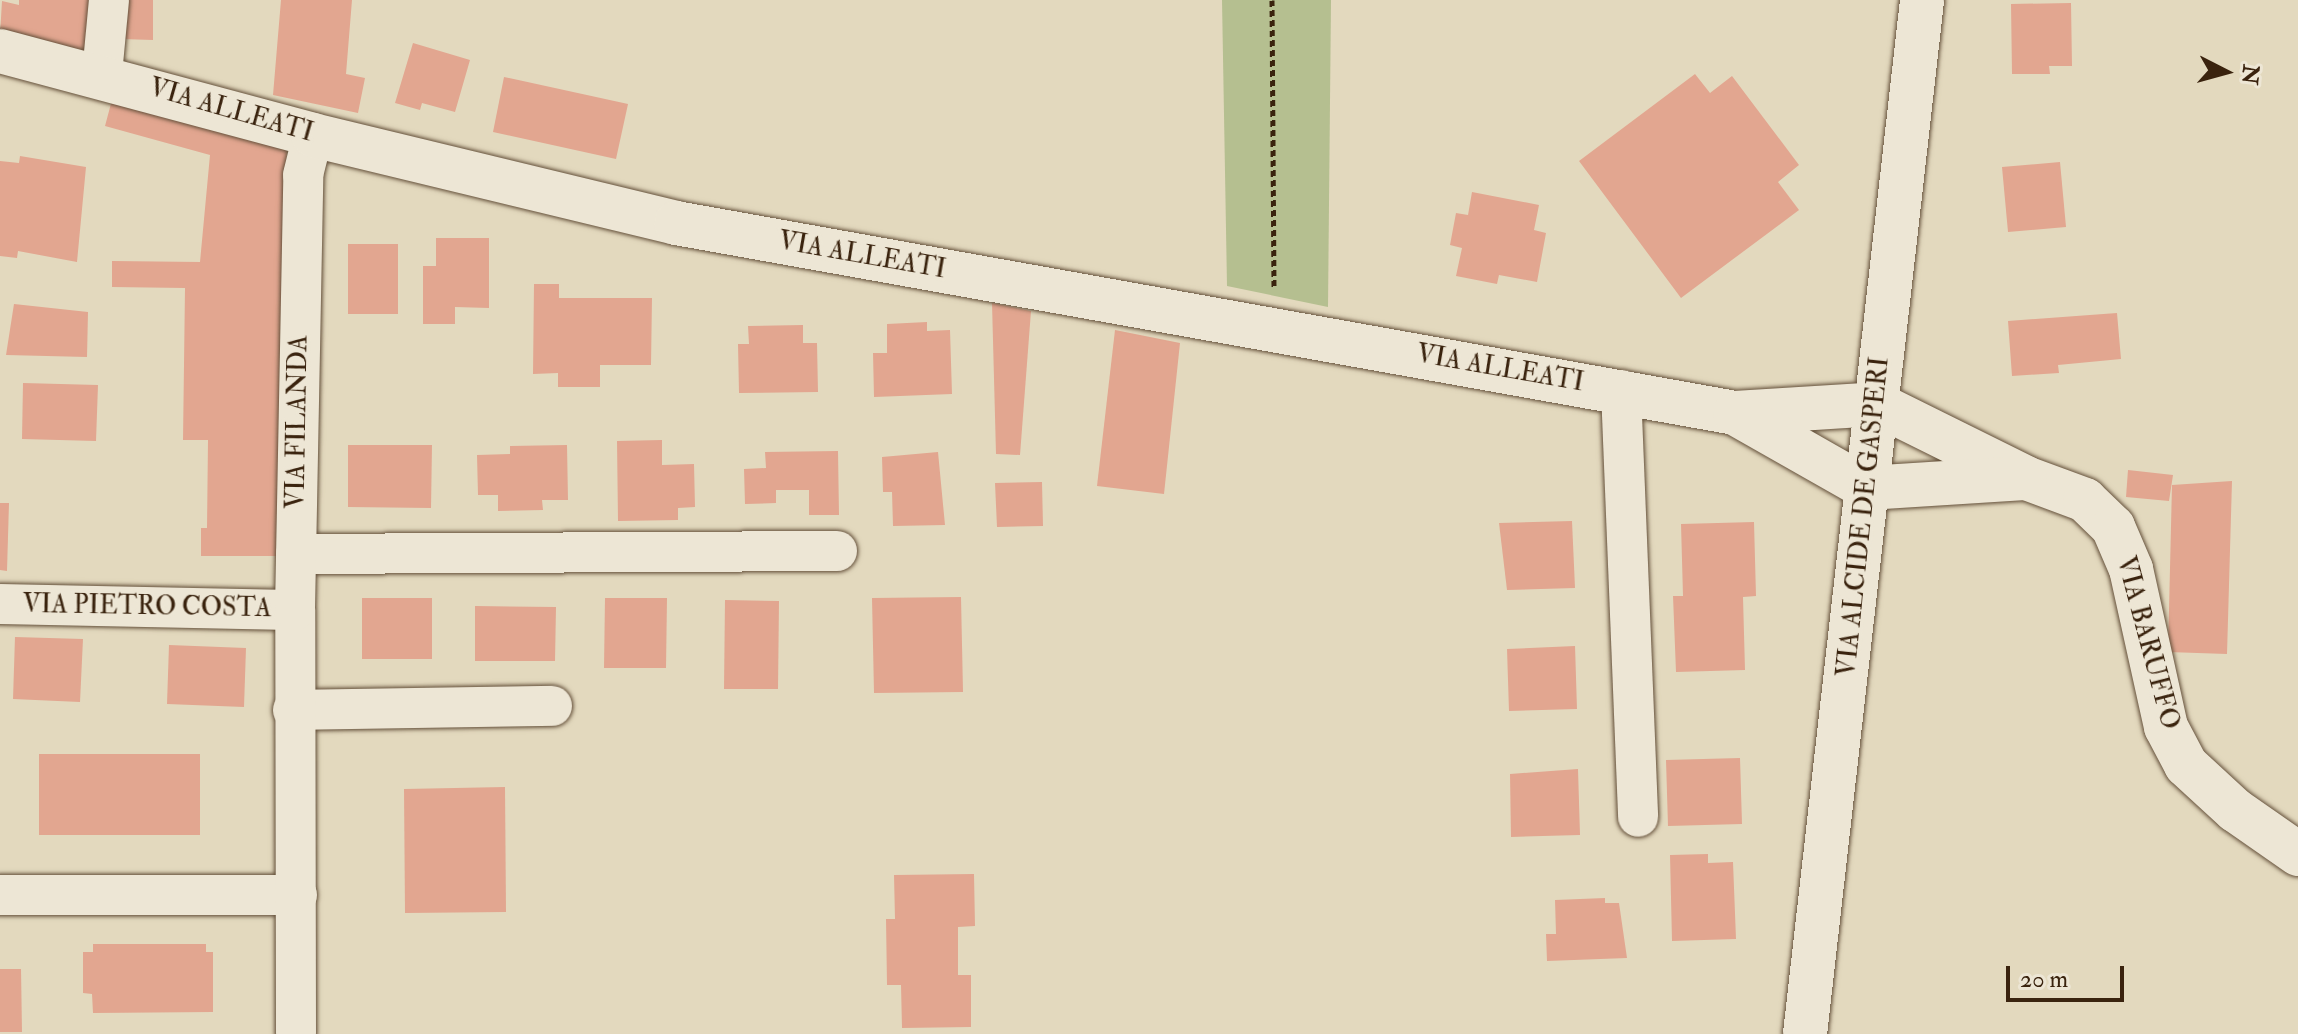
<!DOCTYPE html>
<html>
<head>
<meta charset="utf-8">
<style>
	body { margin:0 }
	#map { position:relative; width:2298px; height:1034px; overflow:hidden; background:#e3d9be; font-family:"IM FELL Double Pica",serif }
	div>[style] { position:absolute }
	.green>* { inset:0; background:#b5bf90 }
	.building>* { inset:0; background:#e2a690 }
	.path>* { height:5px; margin-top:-2.5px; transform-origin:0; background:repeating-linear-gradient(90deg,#3a230e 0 6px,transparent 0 10px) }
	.roads { filter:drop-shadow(0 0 2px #64503a) drop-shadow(0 0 2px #64503a) }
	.minor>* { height:40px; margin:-20px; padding:0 20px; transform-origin:20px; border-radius:20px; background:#ede6d5 }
	.tertiary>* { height:44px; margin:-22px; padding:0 22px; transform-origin:22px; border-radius:22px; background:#ede6d5 }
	span { translate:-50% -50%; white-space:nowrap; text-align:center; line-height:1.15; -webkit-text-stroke:7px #ede6d5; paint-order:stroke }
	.street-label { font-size:26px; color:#3a230e }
	.north { position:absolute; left:2186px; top:32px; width:80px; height:80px; -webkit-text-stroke:6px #ede6d5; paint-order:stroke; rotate:96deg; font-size:22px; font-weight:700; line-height:32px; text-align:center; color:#3a230e }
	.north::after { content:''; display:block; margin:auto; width:28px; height:36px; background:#3a230e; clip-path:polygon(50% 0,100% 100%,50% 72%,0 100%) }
	.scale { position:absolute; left:2006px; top:966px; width:118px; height:36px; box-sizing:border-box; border:4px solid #3a230e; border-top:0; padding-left:10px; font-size:24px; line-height:28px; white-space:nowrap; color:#3a230e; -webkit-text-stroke:6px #ede6d5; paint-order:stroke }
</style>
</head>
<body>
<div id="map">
	<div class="green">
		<div style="clip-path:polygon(1222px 0,1331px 0,1328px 307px,1227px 286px)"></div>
	</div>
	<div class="building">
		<div style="clip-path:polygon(19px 0,100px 0,93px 53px,0 35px,2px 1px,19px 5px)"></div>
		<div style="clip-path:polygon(121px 0,153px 0,153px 40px,121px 39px)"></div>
		<div style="clip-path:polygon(281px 0,352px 0,346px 74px,365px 78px,358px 113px,273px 95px)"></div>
		<div style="clip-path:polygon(2071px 3px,2072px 66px,2049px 66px,2050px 74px,2012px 74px,2011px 4px)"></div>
		<div style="clip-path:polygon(413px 43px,470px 60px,455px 112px,422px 103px,420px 110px,395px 103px)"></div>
		<div style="clip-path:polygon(1695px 74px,1710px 93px,1732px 76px,1799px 165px,1778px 182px,1799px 210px,1681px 298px,1579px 161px)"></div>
		<div style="clip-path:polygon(504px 77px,628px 104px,616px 159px,493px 132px)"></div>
		<div style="clip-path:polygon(113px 96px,287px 144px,276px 556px,201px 556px,201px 528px,207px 528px,208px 440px,183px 440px,185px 288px,112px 287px,112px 261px,200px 262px,210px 155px,105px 126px)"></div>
		<div style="clip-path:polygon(20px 156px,86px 167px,77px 262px,18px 251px,17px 258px,0 256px,0 161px,19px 163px)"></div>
		<div style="clip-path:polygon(2060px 162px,2066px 227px,2008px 232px,2002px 167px)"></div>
		<div style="clip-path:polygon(1472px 192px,1539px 205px,1534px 230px,1546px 233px,1537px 282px,1499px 275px,1497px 284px,1456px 276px,1462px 248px,1450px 245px,1456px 213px,1468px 215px)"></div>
		<div style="clip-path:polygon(436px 238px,489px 238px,489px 308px,455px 307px,455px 324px,423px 324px,423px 266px,436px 266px)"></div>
		<div style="clip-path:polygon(348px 244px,398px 244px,398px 314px,348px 314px)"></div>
		<div style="clip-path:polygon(534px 284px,559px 284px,559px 298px,652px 298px,651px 365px,600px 365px,600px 387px,558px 387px,558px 373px,533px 374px)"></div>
		<div style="clip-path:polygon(992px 303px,1031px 311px,1020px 455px,996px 454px)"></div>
		<div style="clip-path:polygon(14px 304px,88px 312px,87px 357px,6px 355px)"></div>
		<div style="clip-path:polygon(2117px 313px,2121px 359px,2058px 365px,2059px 373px,2012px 376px,2008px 321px)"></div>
		<div style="clip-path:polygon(927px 322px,927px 331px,950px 330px,952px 394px,874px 397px,873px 353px,887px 353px,887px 324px)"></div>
		<div style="clip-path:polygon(803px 325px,803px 343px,817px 343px,818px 392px,739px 393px,738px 344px,749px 344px,748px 326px)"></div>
		<div style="clip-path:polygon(1115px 330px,1180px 343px,1164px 494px,1097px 486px)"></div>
		<div style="clip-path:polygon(23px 383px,98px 385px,96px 441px,22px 439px)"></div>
		<div style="clip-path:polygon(662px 440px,662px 465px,694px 464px,695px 507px,678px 508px,678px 520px,618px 521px,617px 441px)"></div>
		<div style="clip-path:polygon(348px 445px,432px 445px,431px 508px,348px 507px)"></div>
		<div style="clip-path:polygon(567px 445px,568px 500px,542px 500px,543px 510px,498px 511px,498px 495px,478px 495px,477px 455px,510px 454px,510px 446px)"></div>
		<div style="clip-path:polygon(838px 451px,839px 515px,809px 515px,809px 490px,776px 490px,776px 503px,745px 504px,744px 469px,766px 468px,765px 452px)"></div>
		<div style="clip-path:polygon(938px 452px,945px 525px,893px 526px,892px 492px,883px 492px,882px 457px)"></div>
		<div style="clip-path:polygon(2128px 470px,2173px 475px,2169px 501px,2126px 497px)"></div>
		<div style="clip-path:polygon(2232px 481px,2227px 654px,2168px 652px,2172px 485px)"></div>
		<div style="clip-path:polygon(1042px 482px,1043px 526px,997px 527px,995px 483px)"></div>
		<div style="clip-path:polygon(0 503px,9px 503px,7px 571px,0 570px)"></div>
		<div style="clip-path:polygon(1572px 521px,1575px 588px,1507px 590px,1499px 523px)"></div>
		<div style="clip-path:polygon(1754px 522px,1756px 596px,1743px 597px,1745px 670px,1676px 672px,1673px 596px,1683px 596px,1681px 524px)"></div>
		<div style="clip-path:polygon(961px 597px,963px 692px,874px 693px,872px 598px)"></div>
		<div style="clip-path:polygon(362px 598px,432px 598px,432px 659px,362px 659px)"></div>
		<div style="clip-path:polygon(605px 598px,667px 598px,666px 668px,604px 668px)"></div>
		<div style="clip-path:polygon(725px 600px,779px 601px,778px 689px,724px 689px)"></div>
		<div style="clip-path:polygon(475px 606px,556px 607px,555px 661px,475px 661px)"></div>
		<div style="clip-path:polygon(15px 637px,83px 639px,80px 702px,13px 699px)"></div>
		<div style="clip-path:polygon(169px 645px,246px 648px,244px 707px,167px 704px)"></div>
		<div style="clip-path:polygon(1575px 646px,1577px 709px,1509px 711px,1507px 649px)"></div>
		<div style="clip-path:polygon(39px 754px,200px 754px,200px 835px,39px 835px)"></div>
		<div style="clip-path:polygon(1740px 758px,1742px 824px,1668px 826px,1666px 760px)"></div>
		<div style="clip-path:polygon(1578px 769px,1580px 835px,1511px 837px,1510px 774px)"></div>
		<div style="clip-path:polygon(505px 787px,506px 912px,405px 913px,404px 789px)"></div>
		<div style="clip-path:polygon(1708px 854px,1708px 863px,1733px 862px,1736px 939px,1672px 941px,1670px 855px)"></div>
		<div style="clip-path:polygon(974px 874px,975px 926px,958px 927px,958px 975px,971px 975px,971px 1027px,902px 1028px,901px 985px,887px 985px,886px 919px,895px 919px,894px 875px)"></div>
		<div style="clip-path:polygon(1605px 898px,1605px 903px,1619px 903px,1627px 958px,1547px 961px,1546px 934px,1556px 934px,1555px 900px)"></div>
		<div style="clip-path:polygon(93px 944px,206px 944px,206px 952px,213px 952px,213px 1012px,93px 1013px,92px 994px,83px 993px,83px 952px,93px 952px)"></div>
		<div style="clip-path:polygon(0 969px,21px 969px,22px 1032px,0 1032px)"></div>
	</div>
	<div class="path">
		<div style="left:1272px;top:0;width:287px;rotate:89.6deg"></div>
	</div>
	<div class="roads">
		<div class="minor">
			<div style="left:102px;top:74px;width:74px;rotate:-84.6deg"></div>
			<div style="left:1621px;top:390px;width:427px;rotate:87.7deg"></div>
			<div style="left:296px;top:554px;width:541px;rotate:-0.32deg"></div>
			<div style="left:0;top:604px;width:295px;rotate:1.2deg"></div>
			<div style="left:293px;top:710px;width:259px;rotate:-0.9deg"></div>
			<div style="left:0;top:895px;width:297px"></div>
			<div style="left:296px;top:1033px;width:423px;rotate:-90.1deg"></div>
			<div style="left:295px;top:610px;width:435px;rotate:-88.9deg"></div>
			<div style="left:303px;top:175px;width:41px;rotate:-76deg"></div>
		</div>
		<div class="tertiary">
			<div style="left:0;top:51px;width:324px;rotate:15deg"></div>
			<div style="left:313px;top:135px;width:374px;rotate:13.6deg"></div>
			<div style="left:676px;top:223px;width:1076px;rotate:10.17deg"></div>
			<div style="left:1735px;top:413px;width:142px;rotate:-3.6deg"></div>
			<div style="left:1877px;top:404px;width:166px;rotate:26.4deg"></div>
			<div style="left:2026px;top:478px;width:63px;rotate:20.4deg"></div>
			<div style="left:2085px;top:500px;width:39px;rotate:44deg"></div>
			<div style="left:2113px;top:527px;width:46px;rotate:66.8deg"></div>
			<div style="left:2131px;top:569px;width:162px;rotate:77.5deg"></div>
			<div style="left:2166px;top:727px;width:43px;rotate:62.2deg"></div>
			<div style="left:2186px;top:765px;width:67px;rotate:42.6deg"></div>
			<div style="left:2235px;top:810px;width:77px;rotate:34.9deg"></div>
			<div style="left:1735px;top:413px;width:152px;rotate:29.6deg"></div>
			<div style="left:1867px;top:488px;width:158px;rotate:-3.6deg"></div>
			<div style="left:1805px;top:1034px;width:1041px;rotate:-83.54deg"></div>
		</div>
	</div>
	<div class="street-label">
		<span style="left:231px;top:111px;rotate:16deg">VIA ALLEATI</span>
		<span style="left:862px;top:256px;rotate:10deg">VIA ALLEATI</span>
		<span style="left:1500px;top:369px;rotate:10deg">VIA ALLEATI</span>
		<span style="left:298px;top:422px;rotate:-89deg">VIA FILANDA</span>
		<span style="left:1864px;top:517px;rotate:-84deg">VIA ALCIDE DE GASPERI</span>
		<span style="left:147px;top:607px;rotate:1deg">VIA PIETRO COSTA</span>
		<span style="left:2147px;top:643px;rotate:75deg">VIA BARUFFO</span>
	</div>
	<div class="north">N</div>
	<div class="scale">20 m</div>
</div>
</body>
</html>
